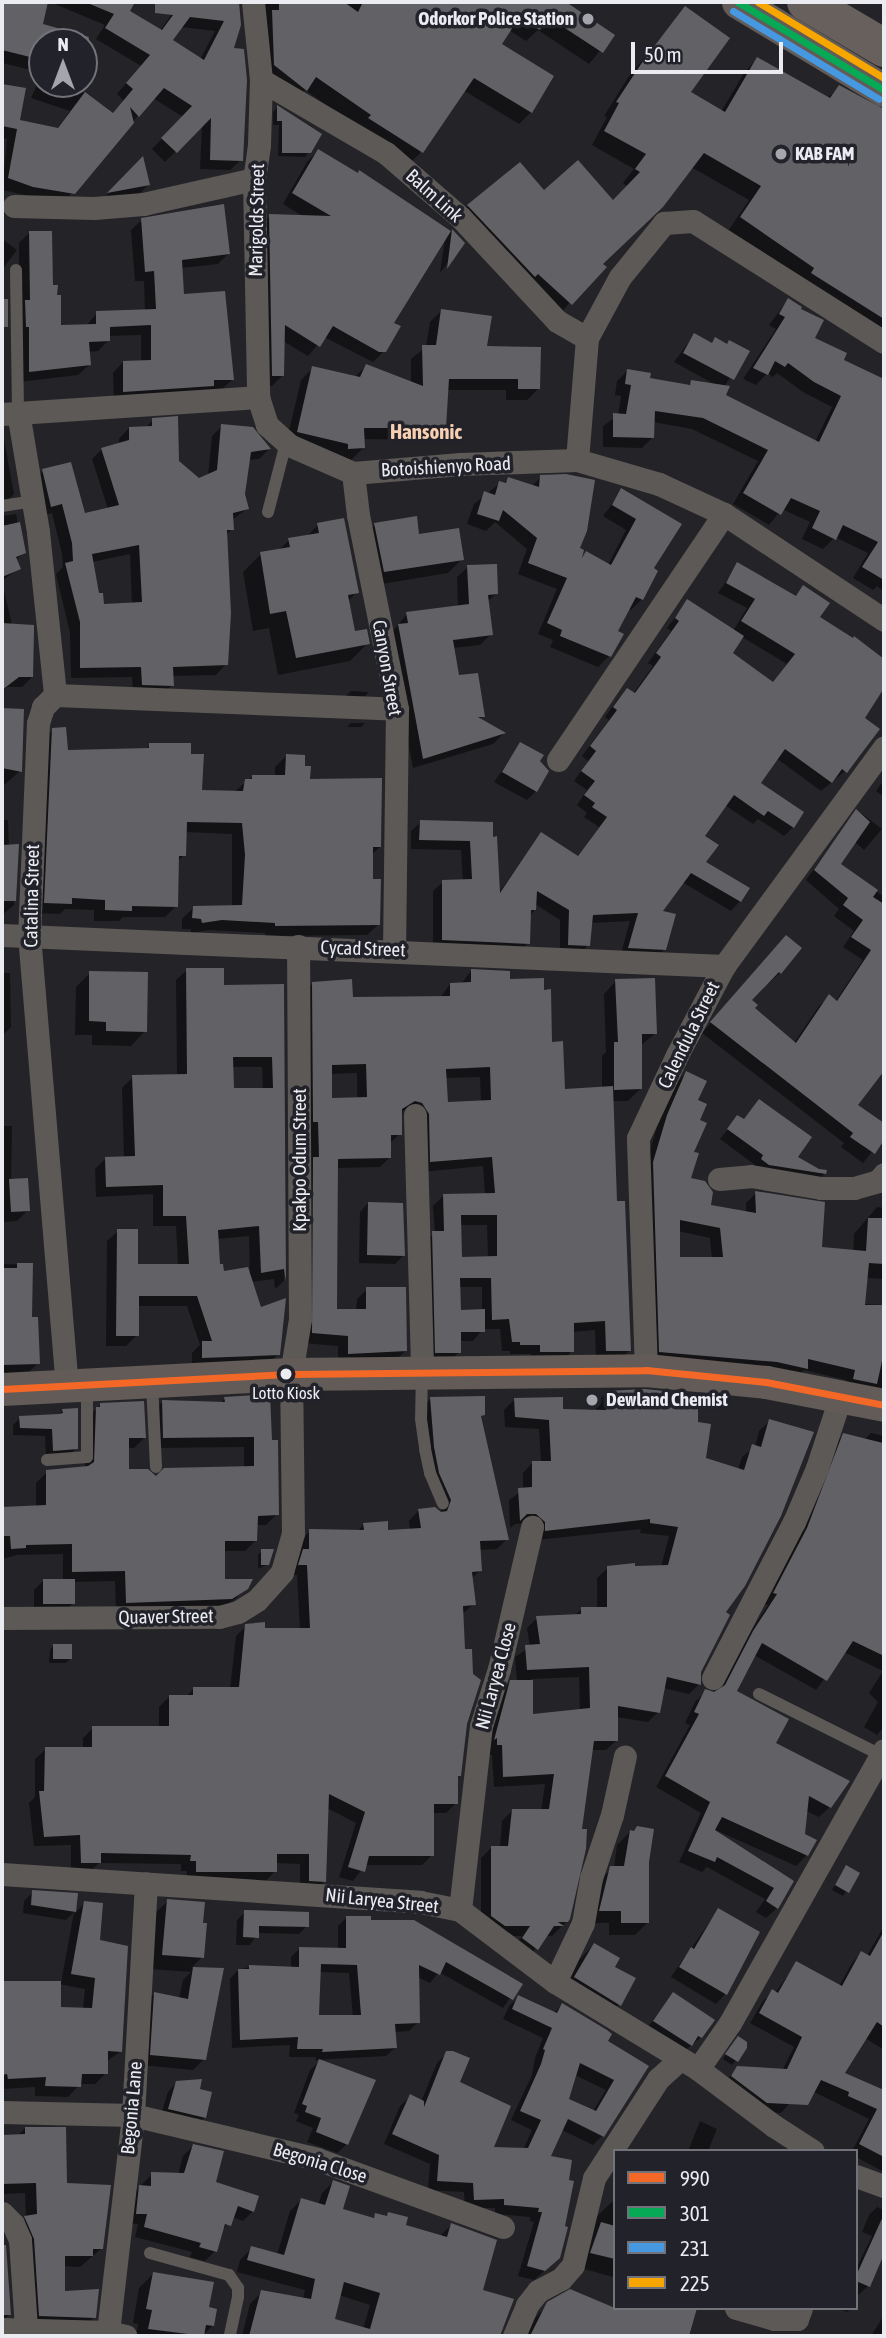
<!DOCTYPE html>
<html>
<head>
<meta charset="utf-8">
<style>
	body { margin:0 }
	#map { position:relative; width:886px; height:2338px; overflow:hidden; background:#242428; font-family:"Asap Condensed",sans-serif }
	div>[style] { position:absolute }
	.shadow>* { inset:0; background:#0007 }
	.building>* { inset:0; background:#626266 }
	.lane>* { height:12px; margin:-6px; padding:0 6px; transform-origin:6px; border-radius:6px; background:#5d5956 }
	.street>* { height:23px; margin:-11.5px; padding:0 11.5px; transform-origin:11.5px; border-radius:11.5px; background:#5d5956 }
	.secondary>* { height:33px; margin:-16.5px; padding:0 16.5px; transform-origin:16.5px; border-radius:16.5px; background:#625b57 }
	.highway>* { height:38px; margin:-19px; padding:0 19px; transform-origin:19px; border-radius:19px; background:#67605c }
	.bus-1>* { height:7px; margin:-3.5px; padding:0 3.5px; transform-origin:3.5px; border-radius:3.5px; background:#f36827 }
	.bus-2>* { height:7px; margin:-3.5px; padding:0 3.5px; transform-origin:3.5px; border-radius:3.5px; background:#06aa56 }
	.bus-3>* { height:7px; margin:-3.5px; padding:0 3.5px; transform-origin:3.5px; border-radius:3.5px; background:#4699e1 }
	.bus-4>* { height:7px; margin:-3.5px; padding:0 3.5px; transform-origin:3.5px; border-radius:3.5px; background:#f7a600 }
	.dots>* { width:19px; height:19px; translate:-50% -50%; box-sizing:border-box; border:4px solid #22222a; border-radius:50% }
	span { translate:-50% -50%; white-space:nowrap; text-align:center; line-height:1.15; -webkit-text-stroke:7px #22222a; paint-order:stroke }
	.bus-label { font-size:17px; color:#ebecf1 }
	.poi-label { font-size:19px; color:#ebecf1; font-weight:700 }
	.right { translate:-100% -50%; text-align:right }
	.left { translate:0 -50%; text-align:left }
	.street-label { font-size:19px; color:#ebecf1 }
	.neighbourhood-label { font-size:21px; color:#f7cfb1; font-weight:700 }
	.frame { position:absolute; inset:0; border:4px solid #ebecf1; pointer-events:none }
	.legend { position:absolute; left:613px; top:2149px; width:245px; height:161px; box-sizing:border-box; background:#22222a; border:2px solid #72737a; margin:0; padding:9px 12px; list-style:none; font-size:21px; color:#ebecf1 }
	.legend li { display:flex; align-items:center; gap:14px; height:35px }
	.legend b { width:35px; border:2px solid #72737a }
	.north { position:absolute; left:28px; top:28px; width:70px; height:70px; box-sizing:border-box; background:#22222a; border:2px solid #72737a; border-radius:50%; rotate:0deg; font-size:19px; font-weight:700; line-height:28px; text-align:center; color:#ebecf1 }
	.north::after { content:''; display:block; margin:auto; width:24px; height:32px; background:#a5a6ab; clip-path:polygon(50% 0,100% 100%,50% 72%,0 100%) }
	.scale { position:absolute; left:631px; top:42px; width:152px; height:32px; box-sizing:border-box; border:4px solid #ebecf1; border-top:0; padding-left:9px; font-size:21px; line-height:24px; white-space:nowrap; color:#ebecf1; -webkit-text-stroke:5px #22222a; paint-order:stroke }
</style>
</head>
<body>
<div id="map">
	<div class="shadow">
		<div style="clip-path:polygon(2px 2px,46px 2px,40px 26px,63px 42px,42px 42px,42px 73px,3px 63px,2px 68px)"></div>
		<div style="clip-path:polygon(evenodd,50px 2px,133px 2px,128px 12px,160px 31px,180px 2px,238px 2px,240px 25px,232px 49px,241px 160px,230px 170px,200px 169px,202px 125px,165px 162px,152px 149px,183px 117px,153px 98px,63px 203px,2px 190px,7px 139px,2px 138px,2px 86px,24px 90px,18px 121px,56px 130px,70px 111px,31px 98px,42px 74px,42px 84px,72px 84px,113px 114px,124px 101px,117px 94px,141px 66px,96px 39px,105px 25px,50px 2px,181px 27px,215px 31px,200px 60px,171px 41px,181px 27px)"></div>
		<div style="clip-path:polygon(262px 2px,440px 2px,448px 7px,452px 2px,562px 2px,613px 35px,589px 64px,538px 30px,526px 41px,509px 30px,499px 45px,531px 112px,519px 124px,463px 90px,421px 152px,409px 164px,305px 90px,294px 102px,262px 78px)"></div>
		<div style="clip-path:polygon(685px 9px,689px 92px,721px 112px,744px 73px,757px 59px,827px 99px,839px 87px,884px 112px,873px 130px,884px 136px,884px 340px,728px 231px,749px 200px,691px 167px,601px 264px,558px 317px,455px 219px,468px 206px,544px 192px,613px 202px,628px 187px,623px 183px,634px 169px,592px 145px,607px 117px,604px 116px,629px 76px)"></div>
		<div style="clip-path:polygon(277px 108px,309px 152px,305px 157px,278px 156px,279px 125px,273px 125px,273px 112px)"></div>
		<div style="clip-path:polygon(318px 151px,358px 175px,360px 173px,452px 231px,463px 243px,440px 273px,445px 239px,392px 324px,384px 351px,373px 362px,324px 337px,308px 356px,283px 341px,283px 375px,272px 386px,262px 386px,259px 226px,270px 216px,304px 217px,283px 204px,307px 162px)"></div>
		<div style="clip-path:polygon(142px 160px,148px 185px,134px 199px,96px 206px)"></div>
		<div style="clip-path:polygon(142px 220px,229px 253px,218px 264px,181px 268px,183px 296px,232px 380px,221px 390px,114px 402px,113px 373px,123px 362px,141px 362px,141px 335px,108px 336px,108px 341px,98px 351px,88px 352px,89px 365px,78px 375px,19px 382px,19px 243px,29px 233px,51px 287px,59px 327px,86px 326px,97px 313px,145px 311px,144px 281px,135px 281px,131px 230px)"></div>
		<div style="clip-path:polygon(2px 239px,17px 250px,2px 270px)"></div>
		<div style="clip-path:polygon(788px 300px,813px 338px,842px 360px,884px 381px,884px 591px,877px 586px,873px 590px,853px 578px,868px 553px,835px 537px,823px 549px,802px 539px,810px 522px,782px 509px,769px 525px,733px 504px,758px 461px,692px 429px,653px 422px,653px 437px,642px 448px,603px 447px,603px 426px,618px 415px,621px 396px,615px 395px,617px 381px,628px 370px,648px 380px,687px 386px,692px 382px,716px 385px,674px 362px,694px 335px,710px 344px,715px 340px,747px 352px,724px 387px,724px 395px,815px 442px,832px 407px,803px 392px,777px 373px,773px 377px,767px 373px,756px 385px,743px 379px,776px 329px,769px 325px)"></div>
		<div style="clip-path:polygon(442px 310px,539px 388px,527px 400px,506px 400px,506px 390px,446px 390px,445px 428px,432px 440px,362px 439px,363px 448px,351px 460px,286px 444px,301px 380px,313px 368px,354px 378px,366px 366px,411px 383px,411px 359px,426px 347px,430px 322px)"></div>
		<div style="clip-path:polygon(evenodd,153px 420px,177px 461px,198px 480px,208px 476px,212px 436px,222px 426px,269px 449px,259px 459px,248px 460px,244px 494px,247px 509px,232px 520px,232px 529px,226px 535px,226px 664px,216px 675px,172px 676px,172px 685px,162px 695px,133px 694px,132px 677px,71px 678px,70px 633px,56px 574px,63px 567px,62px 554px,52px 513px,41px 516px,32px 481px,43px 471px,83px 515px,108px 509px,92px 459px,102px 449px,119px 444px,119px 439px,129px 428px,145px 428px,153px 420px,130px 554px,132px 604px,103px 606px,98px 595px,92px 562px,130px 554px)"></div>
		<div style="clip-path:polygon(3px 434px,14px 494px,2px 505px,2px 435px)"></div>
		<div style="clip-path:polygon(541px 477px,580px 559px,587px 553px,608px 565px,626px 530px,603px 516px,622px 491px,679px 524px,651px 569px,642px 599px,631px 610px,628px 608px,616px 632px,609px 656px,598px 667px,550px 647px,553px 640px,538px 634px,557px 589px,518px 574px,527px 549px,495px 522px,486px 531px,467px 524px,474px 504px,500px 483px,503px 484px,509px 479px,532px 486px)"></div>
		<div style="clip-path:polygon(16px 514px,24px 552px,15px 561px,19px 568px,2px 581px,2px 516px)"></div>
		<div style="clip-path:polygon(318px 525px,357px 592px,347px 602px,353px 633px,368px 643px,350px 661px,278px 675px,269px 628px,253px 631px,243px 572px,261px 554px,278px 551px,289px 540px,306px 537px)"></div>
		<div style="clip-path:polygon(375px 525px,418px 536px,462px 559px,448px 573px,370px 586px,360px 539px)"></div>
		<div style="clip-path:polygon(evenodd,738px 564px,795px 597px,804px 588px,818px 618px,852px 640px,855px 638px,884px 660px,884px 685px,862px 718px,845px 771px,821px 791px,776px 758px,758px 784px,793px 827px,784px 836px,758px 819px,753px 824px,725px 805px,703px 836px,703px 863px,740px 901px,731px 911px,682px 882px,661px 912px,665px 949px,655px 958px,620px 957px,630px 921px,591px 923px,588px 945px,579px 955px,560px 954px,560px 920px,535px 904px,535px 910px,529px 916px,528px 943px,519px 952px,433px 948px,433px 891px,443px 882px,463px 881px,461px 850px,411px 849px,411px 831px,421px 822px,491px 824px,498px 894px,541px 834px,577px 857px,599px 827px,584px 817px,587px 813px,577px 805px,587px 790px,574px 781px,588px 761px,582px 756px,609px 720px,605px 717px,618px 699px,627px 690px,633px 694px,653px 666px,648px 663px,671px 631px,667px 628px,688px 601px,733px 631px,747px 608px,718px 593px,738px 564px,742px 637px,787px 664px,772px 684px,731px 654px,742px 637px)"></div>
		<div style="clip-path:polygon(468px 567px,496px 594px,487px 602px,491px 634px,480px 645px,453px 648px,457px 677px,483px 716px,479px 720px,503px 734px,493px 744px,413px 768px,388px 637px,407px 614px,458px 607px,457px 577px)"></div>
		<div style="clip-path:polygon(2px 582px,12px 625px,32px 677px,22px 687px,7px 687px,2px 691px)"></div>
		<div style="clip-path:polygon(351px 691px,368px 692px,368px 693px,358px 703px,341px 701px)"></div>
		<div style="clip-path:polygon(2px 710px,22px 711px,20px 771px,3px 786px)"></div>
		<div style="clip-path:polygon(351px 723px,365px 723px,361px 727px,347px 727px)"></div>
		<div style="clip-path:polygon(53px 730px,66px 751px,145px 750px,150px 745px,189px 756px,201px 792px,234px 792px,252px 777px,275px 776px,275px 767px,286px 756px,303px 767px,309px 781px,380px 847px,371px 855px,371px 881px,379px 924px,367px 935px,265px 936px,265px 933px,209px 930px,191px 933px,191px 929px,182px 929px,182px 919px,193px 908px,232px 907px,232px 834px,185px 832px,184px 855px,177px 862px,176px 906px,165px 917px,123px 917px,119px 921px,94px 921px,94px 910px,65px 909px,60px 914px,34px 913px,41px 741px)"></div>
		<div style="clip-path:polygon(521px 744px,537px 762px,536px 791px,527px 800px,494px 782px)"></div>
		<div style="clip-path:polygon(884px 780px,884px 797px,876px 791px)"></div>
		<div style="clip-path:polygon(857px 810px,882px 829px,864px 850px,854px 841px,839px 864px,884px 897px,884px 1069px,855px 1105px,884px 1125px,884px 1137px,863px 1163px,841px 1147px,844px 1143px,702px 1033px,776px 947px,780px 973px,749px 1000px,752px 1009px,794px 1043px,819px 1006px,829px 997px,835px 1002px,863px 960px,843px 947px,854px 931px,834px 916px,839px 909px,806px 880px)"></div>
		<div style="clip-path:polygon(2px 820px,8px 820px,9px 847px,17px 846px,14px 905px,2px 915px)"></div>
		<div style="clip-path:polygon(evenodd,187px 970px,222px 987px,282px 985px,284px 1281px,275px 1289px,274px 1279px,251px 1282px,278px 1354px,267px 1365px,192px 1368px,192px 1353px,200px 1345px,187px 1306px,137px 1306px,137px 1335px,126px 1346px,106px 1346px,107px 1241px,118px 1231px,136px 1266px,178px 1266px,176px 1226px,153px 1226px,153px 1194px,96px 1197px,95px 1169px,106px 1158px,124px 1158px,122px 1088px,133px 1077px,177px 1076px,176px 980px,187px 970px,232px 1067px,262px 1067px,263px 1090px,233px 1090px,232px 1067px,187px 970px,249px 1236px,250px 1277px,222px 1273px,218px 1266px,217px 1239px,249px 1236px)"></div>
		<div style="clip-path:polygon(evenodd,471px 971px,508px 981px,550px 1043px,563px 1090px,602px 1089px,602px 1056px,606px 1052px,604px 994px,616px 981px,656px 1033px,640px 1046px,640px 1089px,628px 1101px,611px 1101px,615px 1202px,630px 1350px,620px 1360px,596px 1360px,595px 1330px,572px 1332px,572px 1351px,562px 1361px,531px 1361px,531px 1354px,510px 1354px,510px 1351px,502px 1351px,500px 1329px,483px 1329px,473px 1341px,459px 1341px,459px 1352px,449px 1362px,426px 1362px,423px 1243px,435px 1233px,433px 1206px,443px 1196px,485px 1195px,483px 1166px,421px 1172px,412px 1113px,403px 1110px,400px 1134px,389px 1144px,390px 1157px,380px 1167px,336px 1168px,335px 1310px,356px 1311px,357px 1299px,367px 1289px,406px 1350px,396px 1360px,338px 1363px,338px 1346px,303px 1343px,303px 993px,313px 983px,352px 999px,440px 998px,450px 984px,461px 984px,471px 971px,357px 1073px,357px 1099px,330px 1100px,330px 1074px,357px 1073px,471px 971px,480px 1077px,481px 1102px,447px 1104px,445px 1078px,480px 1077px,471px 971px,459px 1225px,487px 1225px,488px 1258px,460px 1259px,459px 1225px,471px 971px,458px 1287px,482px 1287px,482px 1311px,459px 1311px,458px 1287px)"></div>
		<div style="clip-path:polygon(2px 973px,10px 973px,11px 1027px,2px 1036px)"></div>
		<div style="clip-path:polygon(90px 973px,145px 1031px,131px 1046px,92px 1045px,92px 1035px,75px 1035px,76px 987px)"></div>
		<div style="clip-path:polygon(evenodd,686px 1073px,696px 1101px,698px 1120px,689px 1180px,709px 1207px,746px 1213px,746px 1203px,756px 1193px,863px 1304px,884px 1305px,884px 1392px,844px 1389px,846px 1380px,804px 1370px,796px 1378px,650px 1362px,643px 1174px,657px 1127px,676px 1083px,686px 1073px,678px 1231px,710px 1238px,712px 1259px,678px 1258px,678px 1231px)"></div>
		<div style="clip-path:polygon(759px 1101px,796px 1157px,825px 1173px,816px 1182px,753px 1169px,755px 1165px,720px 1139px,738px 1117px,742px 1121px)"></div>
		<div style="clip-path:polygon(2px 1126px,12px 1126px,11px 1181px,28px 1210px,17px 1221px,2px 1222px)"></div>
		<div style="clip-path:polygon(368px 1203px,403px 1256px,395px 1264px,359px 1263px,360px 1212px)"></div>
		<div style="clip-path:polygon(877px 1207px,884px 1208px,884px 1279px,852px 1277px,854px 1234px)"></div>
		<div style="clip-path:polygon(2px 1264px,31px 1265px,31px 1319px,38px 1363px,27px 1374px,2px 1375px)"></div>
		<div style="clip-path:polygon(evenodd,606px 1393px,682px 1408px,696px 1424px,704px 1459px,738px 1470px,742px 1457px,755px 1447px,759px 1431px,770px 1421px,724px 1613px,699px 1671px,699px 1684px,689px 1694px,663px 1688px,658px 1712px,648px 1722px,616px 1717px,617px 1740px,606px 1750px,591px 1750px,567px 1921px,552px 1936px,546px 1936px,527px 1959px,513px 1949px,522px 1936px,494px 1936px,481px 1926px,481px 1858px,491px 1848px,500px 1848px,502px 1821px,512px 1811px,541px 1811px,545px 1784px,494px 1787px,492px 1755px,488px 1755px,488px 1747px,500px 1692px,511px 1682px,517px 1682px,515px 1657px,530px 1647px,527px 1628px,537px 1618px,574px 1616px,582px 1609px,597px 1609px,597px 1578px,608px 1568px,661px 1567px,669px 1536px,640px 1533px,641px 1529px,536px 1540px,525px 1523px,515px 1524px,510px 1528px,509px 1500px,523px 1490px,523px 1473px,533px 1462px,541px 1462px,539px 1429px,505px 1427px,504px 1410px,514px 1400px,562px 1411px,596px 1412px,596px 1403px,606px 1393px,579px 1677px,580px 1711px,531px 1716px,531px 1679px,579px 1677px)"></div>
		<div style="clip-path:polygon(268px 1396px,277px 1514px,266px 1525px,256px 1525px,256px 1540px,245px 1551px,223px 1551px,223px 1581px,246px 1588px,235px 1599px,220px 1609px,116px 1613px,115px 1581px,73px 1582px,73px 1603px,64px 1612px,34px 1613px,34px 1590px,43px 1581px,63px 1581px,63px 1554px,17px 1555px,2px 1559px,2px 1509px,36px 1507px,36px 1483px,47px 1472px,85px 1468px,86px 1420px,100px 1405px,144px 1438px,134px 1448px,127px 1448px,128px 1471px,156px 1478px,244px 1468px,244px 1447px,154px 1448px,152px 1412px,162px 1402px,220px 1404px,225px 1398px)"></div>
		<div style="clip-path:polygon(431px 1398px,483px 1415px,479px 1418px,507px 1539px,497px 1549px,479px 1550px,480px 1570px,471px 1579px,474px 1604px,462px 1614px,465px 1724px,460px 1775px,456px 1779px,456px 1803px,446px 1813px,432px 1813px,432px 1855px,422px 1865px,365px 1865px,353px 1881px,339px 1877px,356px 1823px,327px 1808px,325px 1881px,314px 1891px,300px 1890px,300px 1864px,275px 1863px,275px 1871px,265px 1882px,186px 1882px,187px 1871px,181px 1871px,181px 1864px,99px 1863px,89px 1872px,71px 1873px,71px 1845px,34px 1846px,29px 1803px,35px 1797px,35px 1759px,46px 1749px,83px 1749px,83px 1738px,93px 1728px,159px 1727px,159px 1707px,170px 1696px,186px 1697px,194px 1688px,230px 1689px,236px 1636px,246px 1626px,263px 1630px,300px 1630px,297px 1575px,290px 1575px,293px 1561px,300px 1555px,300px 1541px,310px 1531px,357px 1532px,364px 1524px,387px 1532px,410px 1530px,409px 1521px,419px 1510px,444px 1516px,430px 1483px,421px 1409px)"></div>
		<div style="clip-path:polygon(63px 1410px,76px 1448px,69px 1456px,46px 1458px,45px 1436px,13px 1435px,13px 1425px,20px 1418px,58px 1415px)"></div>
		<div style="clip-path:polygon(871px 1433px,884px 1436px,884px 1727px,877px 1735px,864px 1727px,878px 1702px,869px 1693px,883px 1671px,844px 1652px,816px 1690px,754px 1655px,735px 1692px,774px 1744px,830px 1807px,819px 1817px,806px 1811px,803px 1835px,807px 1855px,796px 1866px,711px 1828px,792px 1882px,777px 1908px,766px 1918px,756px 1912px,765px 1899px,707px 1867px,702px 1872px,679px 1862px,701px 1813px,656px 1787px,690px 1725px,685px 1723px,695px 1702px,706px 1691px,715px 1694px,719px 1691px,743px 1643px,768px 1605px,764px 1604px,833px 1445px,844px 1435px,864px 1440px)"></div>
		<div style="clip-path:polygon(262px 1551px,268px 1564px,258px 1569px,258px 1555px)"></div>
		<div style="clip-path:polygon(54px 1645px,70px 1659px,66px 1663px,49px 1663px,50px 1650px)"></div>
		<div style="clip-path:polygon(630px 1832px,647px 1862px,648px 1922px,635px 1935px,609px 1935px,609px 1923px,588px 1923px,597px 1881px,614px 1868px,617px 1845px)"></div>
		<div style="clip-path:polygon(842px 1872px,858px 1874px,843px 1896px,832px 1890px)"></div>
		<div style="clip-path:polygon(evenodd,33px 1892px,76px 1895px,74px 1914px,85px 1903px,98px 1942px,121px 2051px,106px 2062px,106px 2073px,95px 2084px,80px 2084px,68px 2097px,35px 2096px,35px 2087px,2px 2089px,2px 1981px,61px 1983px,74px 1912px,66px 1920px,23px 1913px,24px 1901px,33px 1892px,59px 1984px,85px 1989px,83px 2009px,59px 2009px,59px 1984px)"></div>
		<div style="clip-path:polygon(168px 1901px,202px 1957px,191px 1968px,222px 1970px,204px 2059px,193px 2070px,140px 2065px,143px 2005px,154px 1994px,179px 1999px,183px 1980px,191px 1972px,149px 1969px,153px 1915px)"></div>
		<div style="clip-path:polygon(718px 1910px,758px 1933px,725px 1994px,716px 2004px,671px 1977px)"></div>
		<div style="clip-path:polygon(245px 1912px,307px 1926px,299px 1934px,258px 1933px,250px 1945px,236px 1945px,237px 1920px)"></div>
		<div style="clip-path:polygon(evenodd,347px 1917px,369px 1922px,520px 1984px,503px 2008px,439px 1972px,430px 1983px,417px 1977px,418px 2022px,409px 2031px,394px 2032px,395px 2048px,386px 2056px,315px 2060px,316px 2057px,289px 2057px,290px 2045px,232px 2048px,230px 1979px,238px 1970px,249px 1967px,291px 1968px,291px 1957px,300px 1948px,338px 1949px,338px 1926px,347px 1917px,319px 1972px,349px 1973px,353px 2017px,318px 2017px,319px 1972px)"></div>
		<div style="clip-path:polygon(884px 1926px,884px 2050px,865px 2038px,842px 2074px,884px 2092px,884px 2172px,856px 2157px,856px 2151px,852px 2151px,869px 2119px,804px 2087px,781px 2113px,756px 2112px,728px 2078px,738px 2068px,782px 2071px,794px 2047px,750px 2023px,763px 2001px,773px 1992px,775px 1993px,797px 1963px,839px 1986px,852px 1963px,861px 1953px,867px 1956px)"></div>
		<div style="clip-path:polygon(594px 1945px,613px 1967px,619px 2004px,605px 2019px,561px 1992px,579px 1960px)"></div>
		<div style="clip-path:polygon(673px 1994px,701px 2037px,681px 2054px,645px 2031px)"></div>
		<div style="clip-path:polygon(evenodd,519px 1997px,554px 2013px,562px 2005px,606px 2042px,647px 2067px,603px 2135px,593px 2145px,562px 2130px,549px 2157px,559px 2258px,534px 2280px,518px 2276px,534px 2222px,530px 2221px,530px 2217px,495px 2214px,495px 2208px,465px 2208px,464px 2192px,428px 2190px,430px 2164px,384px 2144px,400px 2106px,410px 2097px,421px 2102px,437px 2063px,447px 2053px,458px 2083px,492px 2148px,523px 2150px,532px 2130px,511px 2120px,532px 2075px,535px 2058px,543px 2038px,503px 2019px,509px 2006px,519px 1997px,575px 2075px,606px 2090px,593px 2111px,567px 2100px,575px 2075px)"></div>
		<div style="clip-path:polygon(734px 2042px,746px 2048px,732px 2065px,723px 2059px)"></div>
		<div style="clip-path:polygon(320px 2061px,347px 2144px,337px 2153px,307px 2142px,313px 2128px,296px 2121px,299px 2115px,294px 2113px,310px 2070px)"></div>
		<div style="clip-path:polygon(177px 2082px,197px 2091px,205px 2117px,195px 2127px,160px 2118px,168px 2092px)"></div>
		<div style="clip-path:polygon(700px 2121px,717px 2129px,708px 2151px,688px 2151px)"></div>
		<div style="clip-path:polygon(25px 2128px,66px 2185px,102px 2248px,80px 2267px,63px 2266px,63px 2292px,94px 2317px,83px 2328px,29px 2326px,14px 2229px,26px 2218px,25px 2193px,2px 2194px,2px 2137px,18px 2136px)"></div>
		<div style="clip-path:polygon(193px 2146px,214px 2183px,253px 2211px,243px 2221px,232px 2217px,220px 2234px,215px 2251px,205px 2261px,190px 2257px,192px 2252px,135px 2237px,138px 2224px,127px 2223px,130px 2197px,152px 2174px,178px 2175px,183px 2156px)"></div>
		<div style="clip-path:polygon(evenodd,333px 2182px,341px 2211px,371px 2219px,376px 2215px,386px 2217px,389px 2214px,404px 2227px,440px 2236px,451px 2225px,499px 2336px,242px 2336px,250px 2304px,262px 2292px,303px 2299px,305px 2290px,237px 2272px,240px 2260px,252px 2248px,277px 2255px,290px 2211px,301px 2200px,318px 2205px,322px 2193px,333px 2182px,339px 2295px,370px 2305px,363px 2329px,333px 2320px,339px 2295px)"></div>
		<div style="clip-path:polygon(612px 2202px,615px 2203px,613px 2277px,577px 2267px,597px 2216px)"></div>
		<div style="clip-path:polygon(877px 2207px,884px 2210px,884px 2250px,868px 2286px,856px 2297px,856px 2269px,872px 2236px,862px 2232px,869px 2215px)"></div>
		<div style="clip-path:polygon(2px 2247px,5px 2247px,9px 2315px,2px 2322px)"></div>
		<div style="clip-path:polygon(153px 2274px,207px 2309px,213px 2325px,202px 2336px,136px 2336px,138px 2324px,133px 2323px,139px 2288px)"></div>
		<div style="clip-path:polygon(615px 2300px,615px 2308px,694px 2308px,687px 2336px,526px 2336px,532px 2321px,543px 2310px,612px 2309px)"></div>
		<div style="clip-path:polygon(837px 2308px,852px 2308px,847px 2312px)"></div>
		<div style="clip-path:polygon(884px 2315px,884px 2336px,871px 2336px)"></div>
	</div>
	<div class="building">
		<div style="clip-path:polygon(2px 2px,48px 2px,43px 24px,89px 37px,88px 42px,42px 42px,42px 60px,2px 50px)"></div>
		<div style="clip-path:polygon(evenodd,85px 2px,135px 2px,130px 11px,162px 30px,173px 15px,155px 13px,155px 2px,239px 2px,241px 25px,234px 48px,244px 49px,247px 80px,243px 161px,210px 160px,211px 118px,177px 153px,161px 138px,192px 106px,164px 88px,139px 117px,130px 107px,134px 123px,75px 194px,33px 187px,8px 178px,17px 129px,2px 126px,2px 84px,26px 88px,20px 120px,58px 128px,85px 92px,113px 113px,133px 89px,126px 83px,150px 55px,105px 28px,114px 14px,85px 2px,190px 17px,224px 21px,204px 60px,173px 40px,190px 17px)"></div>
		<div style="clip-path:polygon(279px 2px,344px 2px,358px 12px,363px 2px,566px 2px,615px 35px,603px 53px,548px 17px,540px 30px,519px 18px,502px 44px,554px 76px,532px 113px,474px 78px,423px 153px,368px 118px,371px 115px,316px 77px,307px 91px,274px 65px,272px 10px,279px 10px)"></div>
		<div style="clip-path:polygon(685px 6px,730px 38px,691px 92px,725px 112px,757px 57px,830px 98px,839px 85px,884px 109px,884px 319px,811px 273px,814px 268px,740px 217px,761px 186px,704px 153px,663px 207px,603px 264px,607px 267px,572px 305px,538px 274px,535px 277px,467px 205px,520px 162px,544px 190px,578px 160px,613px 200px,640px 172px,635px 169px,646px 154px,604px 131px,619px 103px,616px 102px,643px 61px)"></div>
		<div style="clip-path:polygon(277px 105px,322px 134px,311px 153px,282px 153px,282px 121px,277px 121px)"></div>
		<div style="clip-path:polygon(318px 149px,358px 173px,359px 170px,451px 231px,394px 323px,401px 326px,386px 352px,379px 352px,333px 326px,320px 347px,285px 325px,284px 376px,272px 376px,269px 214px,331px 216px,292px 193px)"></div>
		<div style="clip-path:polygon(143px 156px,150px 185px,107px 193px)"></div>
		<div style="clip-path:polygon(224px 204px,230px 254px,182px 260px,184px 294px,225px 291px,234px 380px,214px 380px,214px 386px,123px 392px,123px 361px,151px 360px,151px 325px,110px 327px,110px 341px,89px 342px,91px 365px,29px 372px,29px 327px,26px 327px,25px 300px,30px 300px,29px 231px,52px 231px,53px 285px,58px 285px,57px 295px,61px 295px,61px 325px,96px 324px,96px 311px,156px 309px,154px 271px,145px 272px,141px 218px)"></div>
		<div style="clip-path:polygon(452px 229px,465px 243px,447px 269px)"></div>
		<div style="clip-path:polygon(788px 298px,802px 307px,801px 309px,824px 320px,815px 338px,847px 353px,844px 360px,884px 379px,884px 580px,862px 567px,878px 542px,843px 525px,836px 540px,812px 528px,820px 511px,791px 498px,781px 515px,743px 493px,768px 450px,703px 418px,655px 411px,654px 438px,613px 437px,613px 413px,626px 414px,631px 385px,625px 384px,627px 369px,651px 373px,650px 378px,690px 385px,691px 380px,730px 386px,726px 395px,819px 442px,841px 396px,814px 382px,788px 363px,785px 367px,775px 361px,768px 375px,753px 368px,785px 317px,779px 314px)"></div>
		<div style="clip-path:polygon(2px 299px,8px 299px,8px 327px,2px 327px)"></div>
		<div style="clip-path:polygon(441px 309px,492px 316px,487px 346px,541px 347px,540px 389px,518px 389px,518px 379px,449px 379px,446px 428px,364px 428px,365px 448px,348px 449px,348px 444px,297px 432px,312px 366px,360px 377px,366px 364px,423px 386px,422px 345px,436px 345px)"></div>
		<div style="clip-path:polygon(694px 333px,712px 343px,715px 337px,727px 344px,729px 340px,750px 351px,734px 380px,683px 353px)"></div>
		<div style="clip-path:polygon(evenodd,178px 416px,179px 461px,199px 478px,217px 470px,221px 424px,253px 427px,271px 449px,251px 452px,245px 494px,249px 509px,233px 513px,234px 530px,227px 530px,231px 613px,228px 665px,173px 667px,174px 686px,142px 685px,141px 667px,80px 668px,80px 622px,65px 563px,73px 561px,72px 543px,62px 504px,51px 507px,42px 469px,71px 462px,85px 513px,119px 505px,101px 448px,129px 440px,129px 427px,152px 426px,152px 418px,178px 416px,139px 545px,142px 602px,104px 604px,103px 593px,99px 593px,92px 554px,139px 545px)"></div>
		<div style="clip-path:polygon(566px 474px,595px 480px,587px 531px,580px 548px,584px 550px,582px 558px,586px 551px,611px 565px,636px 519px,612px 505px,621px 488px,682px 524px,654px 568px,658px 571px,643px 600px,636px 597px,618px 631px,624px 634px,611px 657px,560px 636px,562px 630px,547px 623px,567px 578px,528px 563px,537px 538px,503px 510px,499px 521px,477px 514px,484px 491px,495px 495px,499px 481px,506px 483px,508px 477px,539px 487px,540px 475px)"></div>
		<div style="clip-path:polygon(417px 516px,419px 534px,459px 528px,464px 560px,384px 572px,374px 523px)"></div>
		<div style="clip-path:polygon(344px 518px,359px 593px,348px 595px,355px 631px,367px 629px,370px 644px,296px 658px,286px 611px,270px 614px,260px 552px,290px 547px,288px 538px,319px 533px,317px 523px)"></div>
		<div style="clip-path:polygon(20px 522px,26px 553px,16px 557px,21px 569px,2px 577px,2px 526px)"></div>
		<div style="clip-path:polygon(737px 562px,796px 596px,803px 585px,830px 603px,820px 617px,853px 638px,854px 636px,884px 659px,884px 688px,865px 718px,880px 729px,858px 758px,847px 773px,842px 769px,832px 783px,785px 749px,761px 783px,804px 812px,794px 828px,768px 811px,764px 816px,734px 795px,705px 836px,719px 845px,706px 862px,750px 888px,741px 902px,691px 873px,663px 911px,676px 914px,666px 950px,628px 948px,638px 913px,593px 915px,590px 946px,568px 945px,569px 910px,537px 891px,536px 910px,531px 910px,530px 944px,442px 940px,442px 880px,472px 879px,470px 841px,419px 840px,420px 820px,493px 822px,493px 837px,497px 836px,500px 893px,541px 832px,578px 856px,607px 817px,592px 807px,595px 803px,584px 795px,595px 781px,581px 771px,596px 751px,590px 746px,617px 710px,613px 707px,627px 688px,635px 693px,661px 657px,656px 653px,679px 621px,675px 618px,687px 599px,744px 636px,733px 653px,773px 682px,795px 654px,741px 621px,755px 599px,726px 583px)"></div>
		<div style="clip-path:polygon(497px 564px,498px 594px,488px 595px,493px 635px,453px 640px,459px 675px,478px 673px,485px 717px,478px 717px,506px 733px,423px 759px,398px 624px,408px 623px,406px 612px,469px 604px,467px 565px)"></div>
		<div style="clip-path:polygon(2px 623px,34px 625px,34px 631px,33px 677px,19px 677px,2px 690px)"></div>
		<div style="clip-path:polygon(2px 708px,24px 709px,22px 772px,2px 768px)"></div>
		<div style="clip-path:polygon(66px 727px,68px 750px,149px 748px,149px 743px,191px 743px,191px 754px,204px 754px,202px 790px,243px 791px,245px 779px,252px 779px,252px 775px,285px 775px,286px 754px,305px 755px,305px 766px,311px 766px,310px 779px,382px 778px,381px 847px,373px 847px,373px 879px,381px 879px,380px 925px,275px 926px,275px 923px,222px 920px,202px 923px,201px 919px,192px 918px,193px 906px,242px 905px,245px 855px,242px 823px,187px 822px,186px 856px,179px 856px,178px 907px,132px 906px,132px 911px,105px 910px,105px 900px,72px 898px,72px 904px,44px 903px,52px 728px)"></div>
		<div style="clip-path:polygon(520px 742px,544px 755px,540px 761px,549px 771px,537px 792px,502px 772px)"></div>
		<div style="clip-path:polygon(856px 809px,870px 822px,841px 864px,878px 890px,873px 897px,884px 904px,884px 1071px,858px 1105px,884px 1123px,884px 1140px,875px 1154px,850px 1137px,853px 1133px,710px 1022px,786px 935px,802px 948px,781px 974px,779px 972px,752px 1000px,758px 1005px,755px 1008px,796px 1043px,829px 994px,837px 1001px,871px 950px,851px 937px,863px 920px,843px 905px,848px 898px,814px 870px)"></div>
		<div style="clip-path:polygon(19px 844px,16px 901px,2px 901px,2px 845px)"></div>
		<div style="clip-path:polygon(evenodd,186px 968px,224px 968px,224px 985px,284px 984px,286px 1281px,284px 1269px,261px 1273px,259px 1226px,218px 1230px,220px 1264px,223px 1264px,224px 1271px,248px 1267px,261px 1307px,286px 1298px,280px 1355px,202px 1358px,202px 1341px,212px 1341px,197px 1296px,139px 1296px,139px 1336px,116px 1336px,117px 1229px,138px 1229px,138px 1264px,189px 1264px,186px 1216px,163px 1216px,163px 1185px,106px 1187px,105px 1157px,135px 1156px,132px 1075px,187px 1074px,186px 968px,233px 1057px,272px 1057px,273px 1088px,234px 1088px,233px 1057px)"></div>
		<div style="clip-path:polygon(evenodd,471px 969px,510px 971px,510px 979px,544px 978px,544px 990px,551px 989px,552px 1042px,563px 1041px,565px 1089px,613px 1086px,617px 1201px,625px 1201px,631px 1351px,606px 1351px,605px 1321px,574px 1323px,574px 1352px,540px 1352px,540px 1345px,520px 1345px,520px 1342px,512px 1342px,509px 1319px,492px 1320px,491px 1278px,460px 1278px,461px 1310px,485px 1309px,485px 1332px,461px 1332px,461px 1353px,435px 1353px,432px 1231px,444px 1231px,443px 1194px,495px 1193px,492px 1157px,430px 1162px,429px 1114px,422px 1103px,415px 1101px,402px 1109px,402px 1135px,391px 1135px,391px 1158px,338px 1159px,337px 1309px,366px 1309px,366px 1287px,406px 1287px,407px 1351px,348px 1354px,348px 1336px,312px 1333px,313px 1157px,319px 1157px,318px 1122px,313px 1122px,312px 982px,352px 979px,353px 997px,450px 996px,450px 983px,471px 982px,471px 969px,366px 1064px,367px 1097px,332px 1098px,332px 1065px,366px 1064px,471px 969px,490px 1067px,491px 1100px,448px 1102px,446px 1069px,490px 1067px,471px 969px,461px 1215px,497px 1215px,497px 1256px,462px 1257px,461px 1215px)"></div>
		<div style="clip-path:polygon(89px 971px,148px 972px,147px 1032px,106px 1031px,106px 1022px,89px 1021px)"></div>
		<div style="clip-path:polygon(655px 978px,657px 1034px,642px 1034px,642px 1089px,614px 1090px,614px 1042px,618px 1042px,615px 979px)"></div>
		<div style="clip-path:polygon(evenodd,686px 1071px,707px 1081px,698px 1100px,707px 1104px,700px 1120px,707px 1123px,694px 1152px,699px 1153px,691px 1178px,705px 1181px,713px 1192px,711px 1205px,756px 1213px,755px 1191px,825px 1202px,822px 1247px,866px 1251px,868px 1218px,884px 1218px,884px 1264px,869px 1263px,865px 1305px,884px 1305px,884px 1352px,877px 1384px,853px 1379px,855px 1370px,808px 1359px,808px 1369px,777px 1362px,659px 1352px,653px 1162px,667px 1115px,686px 1071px,680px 1220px,720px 1228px,723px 1257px,680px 1257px,680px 1220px)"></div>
		<div style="clip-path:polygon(759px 1099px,812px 1137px,798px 1157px,819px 1169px,827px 1170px,826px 1174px,769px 1165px,761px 1159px,763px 1155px,727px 1129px,737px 1115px,744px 1119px)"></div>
		<div style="clip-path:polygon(28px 1178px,30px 1211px,11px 1212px,9px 1179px)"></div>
		<div style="clip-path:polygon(368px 1202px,403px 1203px,405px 1256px,367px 1255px)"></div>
		<div style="clip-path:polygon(17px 1263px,33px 1263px,32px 1317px,38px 1317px,40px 1364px,2px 1365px,2px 1268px,17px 1268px)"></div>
		<div style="clip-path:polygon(645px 1389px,684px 1393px,684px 1406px,698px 1406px,698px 1422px,711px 1424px,706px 1458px,744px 1470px,752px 1444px,761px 1447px,769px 1419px,814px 1432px,781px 1516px,745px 1586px,726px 1612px,730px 1615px,701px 1672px,701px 1685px,667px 1677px,660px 1713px,618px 1706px,618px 1741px,594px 1741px,582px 1829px,587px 1829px,586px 1849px,570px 1919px,568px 1922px,558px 1922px,564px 1926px,554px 1926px,538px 1950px,522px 1938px,530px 1926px,505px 1926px,491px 1916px,491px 1846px,508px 1846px,512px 1809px,549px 1809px,554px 1774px,503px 1777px,502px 1745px,497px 1745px,497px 1738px,494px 1740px,510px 1680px,533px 1680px,533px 1714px,590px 1708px,589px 1667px,527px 1670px,525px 1645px,540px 1644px,536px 1616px,581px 1614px,581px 1607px,607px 1607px,607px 1566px,635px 1563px,635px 1566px,668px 1565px,678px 1527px,650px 1523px,650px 1519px,545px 1531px,545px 1522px,536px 1514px,527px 1514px,520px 1521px,518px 1488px,532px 1487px,532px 1461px,551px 1461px,549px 1420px,515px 1417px,514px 1398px,563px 1397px,563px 1409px,606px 1410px,606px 1391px)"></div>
		<div style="clip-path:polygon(270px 1394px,272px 1440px,278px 1440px,279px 1515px,258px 1516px,257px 1541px,225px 1541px,225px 1579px,253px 1579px,248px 1589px,232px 1599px,126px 1603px,125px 1571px,72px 1572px,72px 1544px,26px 1545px,26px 1548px,11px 1549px,10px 1536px,2px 1536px,2px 1507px,46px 1505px,46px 1470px,88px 1466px,94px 1462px,96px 1407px,100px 1407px,100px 1403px,144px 1401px,146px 1438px,129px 1438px,129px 1469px,148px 1469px,156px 1476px,164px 1468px,254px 1466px,254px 1437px,163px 1438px,162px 1400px,225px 1402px,224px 1397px)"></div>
		<div style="clip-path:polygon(485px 1396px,485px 1415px,481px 1416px,509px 1540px,480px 1541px,482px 1571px,472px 1572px,476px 1605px,463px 1606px,465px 1649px,472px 1649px,473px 1674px,481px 1680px,467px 1724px,461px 1776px,458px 1776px,458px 1804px,434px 1804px,434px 1856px,369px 1856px,365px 1872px,348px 1867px,365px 1812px,329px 1794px,326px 1882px,309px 1881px,309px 1854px,277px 1854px,277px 1872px,196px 1872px,196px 1861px,190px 1861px,191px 1855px,101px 1853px,101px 1863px,81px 1863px,80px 1835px,44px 1837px,39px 1791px,44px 1791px,45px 1747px,92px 1747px,92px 1726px,169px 1726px,169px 1695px,193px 1695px,193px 1687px,239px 1687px,245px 1624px,265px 1622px,265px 1628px,310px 1628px,307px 1565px,298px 1565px,303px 1549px,309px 1549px,309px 1529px,364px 1530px,363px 1523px,388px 1521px,388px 1530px,421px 1528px,418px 1509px,435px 1507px,441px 1512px,447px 1511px,451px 1500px,439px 1473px,434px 1447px,430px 1397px)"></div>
		<div style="clip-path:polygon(78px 1408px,78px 1449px,53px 1451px,52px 1429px,20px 1428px,19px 1416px,59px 1414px,63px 1413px,62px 1409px)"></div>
		<div style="clip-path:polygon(843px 1433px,883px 1443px,884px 1656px,853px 1641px,827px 1681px,762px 1643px,737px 1691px,789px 1719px,776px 1743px,850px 1781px,831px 1808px,809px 1796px,805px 1834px,817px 1840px,808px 1856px,722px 1817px,715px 1830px,794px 1881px,778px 1909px,766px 1901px,774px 1888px,717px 1857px,715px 1862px,688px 1851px,710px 1802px,665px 1776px,699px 1714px,694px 1712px,705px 1689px,714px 1692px,725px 1685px,753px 1631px,777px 1594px,773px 1593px,807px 1528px)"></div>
		<div style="clip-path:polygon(261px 1549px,274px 1549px,269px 1565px,261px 1565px)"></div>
		<div style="clip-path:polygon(43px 1579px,75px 1579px,75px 1604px,43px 1604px)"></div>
		<div style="clip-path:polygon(53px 1644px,72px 1644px,72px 1659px,53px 1659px)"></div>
		<div style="clip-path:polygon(637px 1826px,654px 1829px,649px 1862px,649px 1923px,621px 1923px,621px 1911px,599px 1911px,610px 1866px,624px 1866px,630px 1830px,634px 1831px)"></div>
		<div style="clip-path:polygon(846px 1865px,860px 1873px,849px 1893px,835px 1885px)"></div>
		<div style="clip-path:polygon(32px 1890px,78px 1893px,76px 1912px,31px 1905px)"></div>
		<div style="clip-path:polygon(167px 1899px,205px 1902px,203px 1923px,207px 1923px,204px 1958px,162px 1955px)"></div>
		<div style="clip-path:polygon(84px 1901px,103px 1903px,100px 1940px,128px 1946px,122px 2052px,108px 2051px,108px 2074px,82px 2074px,81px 2087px,45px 2086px,46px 2077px,8px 2079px,7px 2074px,2px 2075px,2px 1981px,61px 1981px,61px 2007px,92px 2008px,95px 1978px,71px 1974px)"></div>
		<div style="clip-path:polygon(718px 1908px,760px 1932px,727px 1995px,679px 1967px,691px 1947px,694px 1949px)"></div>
		<div style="clip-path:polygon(244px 1910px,309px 1912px,309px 1927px,259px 1926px,259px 1938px,243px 1937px)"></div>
		<div style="clip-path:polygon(evenodd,346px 1916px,371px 1916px,371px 1920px,414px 1920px,523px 1984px,513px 2000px,446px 1962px,440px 1975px,419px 1965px,420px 2023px,395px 2024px,397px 2048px,322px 2052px,323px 2049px,297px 2049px,298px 2037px,240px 2040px,238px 1969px,249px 1969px,249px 1965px,299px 1967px,299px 1947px,346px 1948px,346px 1916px,321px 1964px,357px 1965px,361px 2015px,319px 2015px,321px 1964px)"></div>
		<div style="clip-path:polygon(884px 1931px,884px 2027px,877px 2022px,845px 2073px,884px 2090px,884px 2157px,859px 2144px,877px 2109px,848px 2096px,849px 2092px,821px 2080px,808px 2105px,767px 2103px,731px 2076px,737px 2066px,787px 2069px,802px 2037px,759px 2013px,772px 1989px,778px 1993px,796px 1961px,842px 1986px,861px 1951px,870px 1956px)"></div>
		<div style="clip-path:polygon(594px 1943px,620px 1958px,615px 1967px,636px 1978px,621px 2006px,574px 1977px)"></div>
		<div style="clip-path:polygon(193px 1967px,224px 1968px,206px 2060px,150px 2055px,154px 1992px,188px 1999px)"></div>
		<div style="clip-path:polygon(673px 1992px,715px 2020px,702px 2038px,698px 2036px,692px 2046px,653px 2021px)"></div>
		<div style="clip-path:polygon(evenodd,518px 1995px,557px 2013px,562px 2003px,607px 2030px,612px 2034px,608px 2041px,649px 2066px,604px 2137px,568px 2119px,551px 2156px,572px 2160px,569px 2180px,574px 2181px,565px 2226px,568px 2227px,560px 2258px,545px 2271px,527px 2266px,542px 2212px,538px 2212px,539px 2208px,504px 2205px,504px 2199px,474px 2200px,473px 2183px,437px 2181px,439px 2155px,392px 2134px,410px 2094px,424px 2101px,424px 2107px,446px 2051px,453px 2051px,470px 2058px,460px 2082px,511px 2106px,494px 2147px,528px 2148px,541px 2120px,520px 2111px,541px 2064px,545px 2050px,543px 2049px,552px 2028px,512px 2009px,518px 1995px,580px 2063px,614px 2080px,596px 2111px,569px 2099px,580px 2063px)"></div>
		<div style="clip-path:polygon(738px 2036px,747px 2042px,747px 2048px,738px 2062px,725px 2054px)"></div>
		<div style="clip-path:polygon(319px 2059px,376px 2080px,348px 2145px,316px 2132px,321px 2118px,305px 2112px,307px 2106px,302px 2104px)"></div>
		<div style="clip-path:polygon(202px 2079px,200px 2089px,212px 2092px,206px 2118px,168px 2109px,176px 2081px)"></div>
		<div style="clip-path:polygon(25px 2127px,66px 2127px,67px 2183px,111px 2185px,103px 2249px,93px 2249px,93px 2256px,65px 2256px,65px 2291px,99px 2289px,96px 2318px,39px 2316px,34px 2239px,24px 2216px,37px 2214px,36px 2183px,2px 2184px,2px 2135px,25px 2134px)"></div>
		<div style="clip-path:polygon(193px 2144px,224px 2151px,216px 2182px,259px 2196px,254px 2212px,238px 2206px,231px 2226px,225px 2224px,217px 2252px,199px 2247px,201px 2243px,144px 2227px,147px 2214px,136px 2214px,139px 2185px,151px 2186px,151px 2172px,184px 2173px)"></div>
		<div style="clip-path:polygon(evenodd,333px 2180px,350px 2186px,343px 2209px,374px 2218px,375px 2213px,387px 2216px,388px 2212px,408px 2217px,406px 2225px,447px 2237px,451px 2223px,497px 2240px,483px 2290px,514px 2299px,500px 2336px,249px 2336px,261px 2290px,311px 2299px,315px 2279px,247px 2260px,251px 2246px,284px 2255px,301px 2198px,325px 2205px,333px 2180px,344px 2282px,380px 2293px,370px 2329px,335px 2319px,344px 2282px)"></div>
		<div style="clip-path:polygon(884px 2214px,884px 2254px,870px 2287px,856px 2281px,856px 2276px)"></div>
		<div style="clip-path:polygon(601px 2222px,615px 2226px,615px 2259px,590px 2253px)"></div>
		<div style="clip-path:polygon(2px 2245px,6px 2245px,11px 2315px,2px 2315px)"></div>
		<div style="clip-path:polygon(153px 2272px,214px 2282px,209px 2307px,217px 2309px,214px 2326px,206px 2325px,204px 2336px,148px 2329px,152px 2310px,146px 2309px)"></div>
		<div style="clip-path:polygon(570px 2289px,615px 2308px,697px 2308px,689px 2336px,530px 2336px,547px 2302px)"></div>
	</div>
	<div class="lane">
		<div style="left:16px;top:270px;width:142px;rotate:89.2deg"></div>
		<div style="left:2px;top:506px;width:31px;rotate:-9deg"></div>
		<div style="left:268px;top:512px;width:71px;rotate:-75.4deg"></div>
		<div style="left:422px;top:1373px;width:46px;rotate:91.2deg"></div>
		<div style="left:421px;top:1419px;width:30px;rotate:82deg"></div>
		<div style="left:425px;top:1449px;width:25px;rotate:78deg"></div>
		<div style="left:430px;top:1473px;width:33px;rotate:67deg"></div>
		<div style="left:152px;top:1382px;width:85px;rotate:87.3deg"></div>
		<div style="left:47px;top:1460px;width:40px;rotate:-4.3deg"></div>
		<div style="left:87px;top:1457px;width:70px;rotate:-90deg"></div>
		<div style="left:759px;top:1694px;width:136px;rotate:26.6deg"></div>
		<div style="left:150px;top:2253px;width:82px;rotate:15.6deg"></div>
		<div style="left:229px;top:2275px;width:16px;rotate:55deg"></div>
		<div style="left:238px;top:2288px;width:9px;rotate:90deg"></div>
		<div style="left:238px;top:2297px;width:40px;rotate:102deg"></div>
	</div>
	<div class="street">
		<div style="left:253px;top:2px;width:78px;rotate:84.1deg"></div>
		<div style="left:261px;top:80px;width:65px;rotate:91.8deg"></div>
		<div style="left:259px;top:145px;width:34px;rotate:98deg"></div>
		<div style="left:254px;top:179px;width:218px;rotate:88.9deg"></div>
		<div style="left:261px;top:80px;width:145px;rotate:30.3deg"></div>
		<div style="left:386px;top:153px;width:99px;rotate:40.9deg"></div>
		<div style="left:461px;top:218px;width:141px;rotate:47deg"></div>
		<div style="left:557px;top:321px;width:34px;rotate:30deg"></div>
		<div style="left:14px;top:206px;width:80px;rotate:1.4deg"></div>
		<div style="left:94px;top:208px;width:49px;rotate:-4.7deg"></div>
		<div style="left:143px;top:204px;width:114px;rotate:-12.7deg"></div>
		<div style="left:18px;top:412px;width:122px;rotate:80.5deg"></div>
		<div style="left:38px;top:532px;width:164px;rotate:84deg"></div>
		<div style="left:55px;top:695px;width:17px;rotate:135deg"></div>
		<div style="left:43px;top:707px;width:17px;rotate:107deg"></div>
		<div style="left:38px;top:723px;width:212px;rotate:92.4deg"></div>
		<div style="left:29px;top:935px;width:453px;rotate:85.2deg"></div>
		<div style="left:2px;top:414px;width:257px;rotate:-3.8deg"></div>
		<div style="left:258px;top:397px;width:29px;rotate:72deg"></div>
		<div style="left:267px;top:425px;width:30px;rotate:42deg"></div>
		<div style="left:289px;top:445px;width:70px;rotate:23.6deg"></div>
		<div style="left:353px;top:473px;width:108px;rotate:-4.8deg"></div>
		<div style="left:461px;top:464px;width:116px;rotate:-2deg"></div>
		<div style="left:577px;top:460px;width:85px;rotate:16.3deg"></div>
		<div style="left:659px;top:484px;width:72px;rotate:24.8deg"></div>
		<div style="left:724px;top:514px;width:192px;rotate:33.5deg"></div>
		<div style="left:577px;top:460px;width:122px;rotate:-85.3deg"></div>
		<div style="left:587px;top:338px;width:69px;rotate:-61.6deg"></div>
		<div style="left:620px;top:277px;width:70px;rotate:-50.8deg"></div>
		<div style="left:664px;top:223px;width:29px;rotate:-4deg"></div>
		<div style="left:693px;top:221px;width:226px;rotate:32.4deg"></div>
		<div style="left:353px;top:473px;width:42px;rotate:83.2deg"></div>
		<div style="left:358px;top:515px;width:198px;rotate:78.6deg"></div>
		<div style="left:397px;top:709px;width:241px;rotate:90.7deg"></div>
		<div style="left:55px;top:695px;width:342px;rotate:2.3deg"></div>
		<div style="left:558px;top:760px;width:297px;rotate:-56deg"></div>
		<div style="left:2px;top:935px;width:723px;rotate:2.46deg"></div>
		<div style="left:415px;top:1115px;width:257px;rotate:88.4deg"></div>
		<div style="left:719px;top:1179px;width:32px;rotate:-5deg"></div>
		<div style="left:751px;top:1176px;width:71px;rotate:9.7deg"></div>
		<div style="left:821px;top:1188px;width:33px"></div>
		<div style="left:854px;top:1188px;width:25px;rotate:-16deg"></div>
		<div style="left:878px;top:1181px;width:9px;rotate:-49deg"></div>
		<div style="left:646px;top:1370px;width:232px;rotate:-92deg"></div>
		<div style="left:638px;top:1138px;width:92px;rotate:-64.8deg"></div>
		<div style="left:677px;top:1055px;width:101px;rotate:-62.2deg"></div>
		<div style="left:724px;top:966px;width:271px;rotate:-53.8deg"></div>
		<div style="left:2px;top:1618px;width:217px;rotate:-0.3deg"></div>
		<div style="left:219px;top:1617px;width:20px;rotate:-15deg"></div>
		<div style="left:238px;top:1612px;width:22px;rotate:-32deg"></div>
		<div style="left:257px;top:1600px;width:38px;rotate:-48deg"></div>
		<div style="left:282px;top:1572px;width:41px;rotate:-74.2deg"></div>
		<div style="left:293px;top:1533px;width:159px;rotate:-90.7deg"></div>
		<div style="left:291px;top:1374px;width:56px;rotate:-80.7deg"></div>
		<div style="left:300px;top:1319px;width:373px;rotate:-90.3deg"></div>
		<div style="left:713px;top:1678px;width:176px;rotate:-62.6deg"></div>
		<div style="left:794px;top:1522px;width:59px;rotate:-66.9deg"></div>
		<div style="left:817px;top:1468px;width:77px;rotate:-71.8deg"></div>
		<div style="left:2px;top:1874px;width:419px;rotate:3.8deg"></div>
		<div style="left:420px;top:1902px;width:41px;rotate:11.3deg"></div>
		<div style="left:460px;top:1910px;width:119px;rotate:37.2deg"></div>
		<div style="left:555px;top:1982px;width:167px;rotate:31.3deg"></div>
		<div style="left:698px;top:2069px;width:95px;rotate:36.9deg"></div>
		<div style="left:774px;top:2126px;width:46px;rotate:32.7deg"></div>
		<div style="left:460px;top:1910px;width:185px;rotate:-83.5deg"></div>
		<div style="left:481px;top:1726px;width:60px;rotate:-72.5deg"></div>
		<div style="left:499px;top:1669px;width:146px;rotate:-76.9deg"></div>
		<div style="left:555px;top:1982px;width:65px;rotate:-64.6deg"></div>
		<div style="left:583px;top:1923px;width:46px;rotate:-79.9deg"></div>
		<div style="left:591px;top:1878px;width:66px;rotate:-71.6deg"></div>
		<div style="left:612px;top:1815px;width:60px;rotate:-77.6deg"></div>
		<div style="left:698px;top:2069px;width:56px;rotate:-55.2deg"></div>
		<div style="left:730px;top:2023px;width:313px;rotate:-60.6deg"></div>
		<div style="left:2px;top:2112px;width:131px;rotate:1.3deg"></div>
		<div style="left:133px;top:2115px;width:189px;rotate:13.4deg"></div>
		<div style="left:317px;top:2159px;width:198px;rotate:20.1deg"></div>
		<div style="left:856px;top:2176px;width:30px;rotate:20deg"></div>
		<div style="left:2px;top:2213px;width:16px;rotate:45deg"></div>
		<div style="left:13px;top:2224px;width:17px;rotate:66deg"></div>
		<div style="left:20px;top:2240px;width:88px;rotate:86.1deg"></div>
		<div style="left:736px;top:2308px;width:40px;rotate:16deg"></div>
		<div style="left:774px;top:2319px;width:23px"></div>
		<div style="left:797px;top:2319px;width:12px;rotate:-70deg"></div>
		<div style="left:2px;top:2329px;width:106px;rotate:1.6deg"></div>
		<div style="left:108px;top:2332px;width:18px;rotate:13deg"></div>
		<div style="left:108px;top:2332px;width:218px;rotate:-83.4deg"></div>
		<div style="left:133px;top:2115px;width:232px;rotate:-86.8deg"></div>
		<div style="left:514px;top:2336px;width:34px;rotate:-67deg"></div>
		<div style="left:527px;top:2305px;width:18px;rotate:-52deg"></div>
		<div style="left:538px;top:2291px;width:26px;rotate:-28deg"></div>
		<div style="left:561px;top:2279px;width:18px;rotate:-49deg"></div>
		<div style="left:573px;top:2265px;width:89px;rotate:-76.4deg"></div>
		<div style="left:594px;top:2178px;width:118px;rotate:-57.1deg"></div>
		<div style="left:658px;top:2079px;width:30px;rotate:-42deg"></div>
	</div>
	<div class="secondary">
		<div style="left:738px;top:2px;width:170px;rotate:31.1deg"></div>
		<div style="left:2px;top:1389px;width:289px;rotate:-3deg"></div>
		<div style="left:291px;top:1374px;width:355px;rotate:-0.6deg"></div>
		<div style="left:646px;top:1370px;width:121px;rotate:5.7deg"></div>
		<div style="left:766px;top:1382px;width:120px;rotate:11deg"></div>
	</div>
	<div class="highway">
		<div style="left:806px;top:2px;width:91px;rotate:30.5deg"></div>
	</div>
	<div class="bus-1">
		<div style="left:2px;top:1389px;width:289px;rotate:-3deg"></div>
		<div style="left:291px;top:1374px;width:355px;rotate:-0.6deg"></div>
		<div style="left:646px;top:1370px;width:121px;rotate:5.7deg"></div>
		<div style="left:766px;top:1382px;width:120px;rotate:11deg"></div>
	</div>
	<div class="bus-2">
		<div style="left:738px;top:2px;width:170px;rotate:31.1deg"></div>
	</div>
	<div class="bus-3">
		<div style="left:733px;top:11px;width:170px;rotate:31.1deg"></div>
	</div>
	<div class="bus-4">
		<div style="left:758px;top:2px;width:147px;rotate:31.1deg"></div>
	</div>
	<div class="dots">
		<div style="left:588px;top:19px;background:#a5a6ab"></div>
		<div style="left:781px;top:154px;background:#a5a6ab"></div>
		<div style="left:286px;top:1374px;background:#ebecf1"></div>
		<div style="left:592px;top:1400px;background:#a5a6ab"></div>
	</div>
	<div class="bus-label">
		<span style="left:286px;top:1394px">Lotto Kiosk</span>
	</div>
	<div class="poi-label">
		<span class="right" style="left:574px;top:19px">Odorkor Police Station</span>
		<span class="left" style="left:795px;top:154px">KAB FAM</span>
		<span class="left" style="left:606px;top:1400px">Dewland Chemist</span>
	</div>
	<div class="street-label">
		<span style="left:434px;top:196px;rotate:42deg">Balm Link</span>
		<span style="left:257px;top:220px;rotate:-89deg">Marigolds Street</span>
		<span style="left:446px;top:467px;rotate:-3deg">Botoishienyo Road</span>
		<span style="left:387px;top:668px;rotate:80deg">Canyon Street</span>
		<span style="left:32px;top:896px;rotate:-89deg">Catalina Street</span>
		<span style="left:363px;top:949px;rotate:2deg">Cycad Street</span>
		<span style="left:689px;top:1035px;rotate:-64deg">Calendula Street</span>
		<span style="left:300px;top:1160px;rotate:-90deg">Kpakpo Odum Street</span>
		<span style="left:166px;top:1617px;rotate:-1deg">Quaver Street</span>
		<span style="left:496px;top:1676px;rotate:-75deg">Nii Laryea Close</span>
		<span style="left:382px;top:1901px;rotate:6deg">Nii Laryea Street</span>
		<span style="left:132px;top:2108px;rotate:-85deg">Begonia Lane</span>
		<span style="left:320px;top:2163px;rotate:17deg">Begonia Close</span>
	</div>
	<div class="neighbourhood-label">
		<span style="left:426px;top:431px">Hansonic</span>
	</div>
	<div class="frame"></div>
	<ul class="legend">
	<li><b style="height:9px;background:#f36827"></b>990</li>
	<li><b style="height:9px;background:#06aa56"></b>301</li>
	<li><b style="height:9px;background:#4699e1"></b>231</li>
	<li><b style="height:9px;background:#f7a600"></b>225</li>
	</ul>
	<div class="north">N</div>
	<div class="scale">50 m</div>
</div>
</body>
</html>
